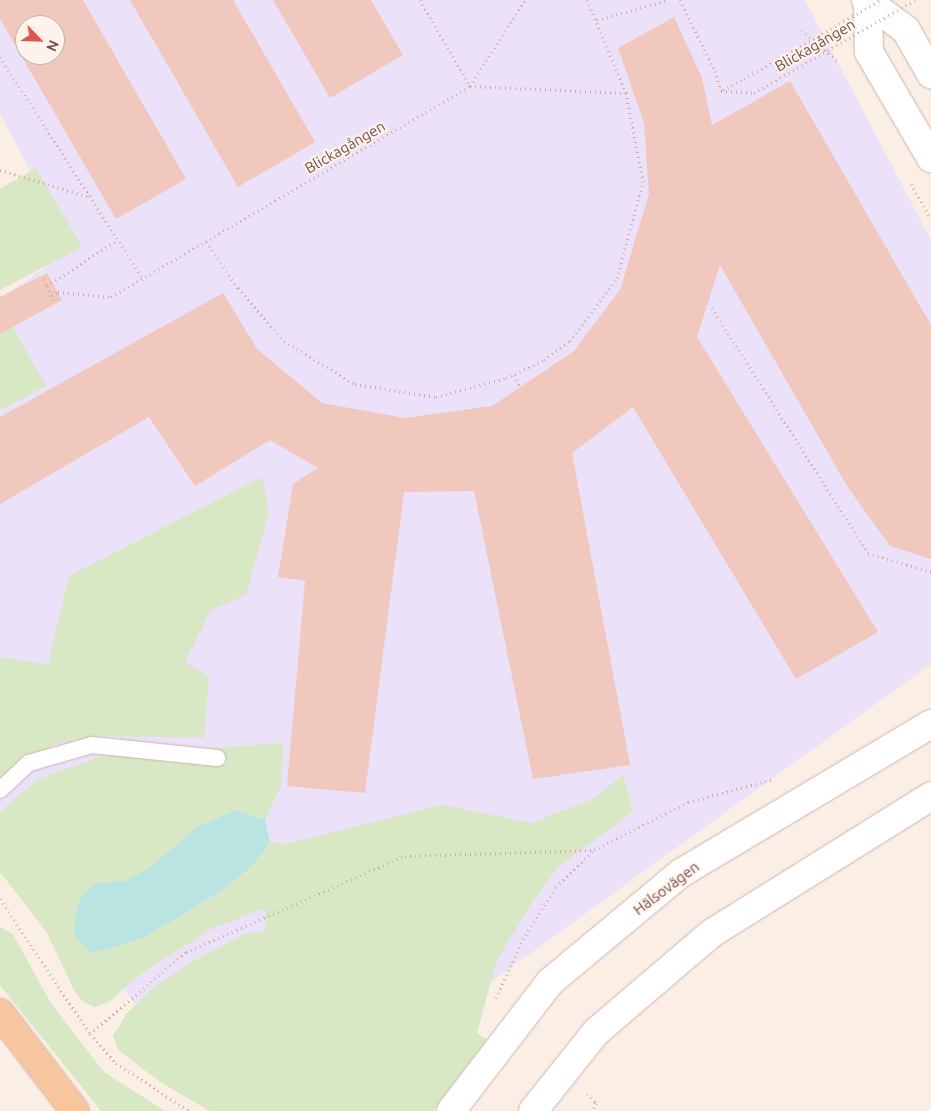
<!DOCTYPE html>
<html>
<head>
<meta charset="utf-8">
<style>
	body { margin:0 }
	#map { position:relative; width:931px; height:1111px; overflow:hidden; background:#fbeee5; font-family:Ubuntu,sans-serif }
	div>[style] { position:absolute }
	.education>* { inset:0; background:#ebe1f8 }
	.green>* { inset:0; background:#d9e8c4 }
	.water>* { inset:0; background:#bae4e2 }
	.building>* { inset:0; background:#f0c8bd }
	.path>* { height:3px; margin-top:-1.5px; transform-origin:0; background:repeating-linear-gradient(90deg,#d4aba0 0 1px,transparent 0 5px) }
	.roads { filter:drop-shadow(0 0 1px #ceb6ae) drop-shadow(0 0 1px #ceb6ae) }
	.service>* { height:16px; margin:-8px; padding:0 8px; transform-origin:8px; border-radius:8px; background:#fff }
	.minor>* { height:28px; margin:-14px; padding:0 14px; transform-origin:14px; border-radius:14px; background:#fff }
	.tertiary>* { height:28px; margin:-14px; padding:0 14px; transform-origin:14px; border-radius:14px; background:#fff }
	.primary>* { height:28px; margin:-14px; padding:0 14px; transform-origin:14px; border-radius:14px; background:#f7c69f }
	.path-bridge>* { height:3px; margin-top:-1.5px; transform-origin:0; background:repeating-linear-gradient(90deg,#d4aba0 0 1px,transparent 0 5px) }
	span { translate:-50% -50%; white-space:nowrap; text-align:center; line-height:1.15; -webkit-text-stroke:4px #fef3eb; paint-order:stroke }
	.street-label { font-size:15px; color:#73524b }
	.north { position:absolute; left:15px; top:15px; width:50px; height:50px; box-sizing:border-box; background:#fef3eb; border:1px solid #c6b3ab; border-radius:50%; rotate:114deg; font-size:14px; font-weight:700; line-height:20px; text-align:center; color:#73524b }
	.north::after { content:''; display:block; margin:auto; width:18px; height:22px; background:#e0534e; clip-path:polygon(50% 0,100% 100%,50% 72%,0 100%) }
</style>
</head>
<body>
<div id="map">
	<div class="education">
		<div style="clip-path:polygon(evenodd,0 0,805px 0,931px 240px,931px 664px,312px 1111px,215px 1111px,0 825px,0 299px,72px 248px,0 114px,0 0,25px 25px,55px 25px,55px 55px,25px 55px,25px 25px)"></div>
	</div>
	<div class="green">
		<div style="clip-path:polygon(36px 168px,82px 247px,0 290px,0 189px)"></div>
		<div style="clip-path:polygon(0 304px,46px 386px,0 410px)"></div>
		<div style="clip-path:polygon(262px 477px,269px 512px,246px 595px,211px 610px,185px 662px,209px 677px,204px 738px,101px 736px,58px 743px,13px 767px,0 780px,0 657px,48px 664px,69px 576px)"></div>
		<div style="clip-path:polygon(283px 743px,281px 785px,265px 820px,236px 810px,197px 827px,148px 869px,125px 881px,97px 883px,145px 937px,218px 893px,253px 865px,270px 842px,286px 844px,442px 805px,531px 823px,593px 799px,623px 775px,633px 812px,559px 866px,533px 901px,497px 960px,477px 1033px,487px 1040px,433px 1111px,210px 1111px,163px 1084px,118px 1050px,113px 1036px,127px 1013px,153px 988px,195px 960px,245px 934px,265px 931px,265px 908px,211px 929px,135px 978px,109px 1002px,95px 1007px,82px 1001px,74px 990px,47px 933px,0 872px,0 812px,38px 779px,102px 756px)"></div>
		<div style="clip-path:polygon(0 927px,13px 934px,50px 1002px,104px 1072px,165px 1111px,101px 1111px,0 985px)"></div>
	</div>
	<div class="water">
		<div style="clip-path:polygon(236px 810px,265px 820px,270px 842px,253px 865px,218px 893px,145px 937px,105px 950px,90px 952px,74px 936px,76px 913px,82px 895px,97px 883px,125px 881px,148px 869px,197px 827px)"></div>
	</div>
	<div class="building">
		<div style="clip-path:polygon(evenodd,0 0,83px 0,186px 179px,116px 219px,0 19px,0 0,25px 25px,55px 25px,55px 55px,25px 55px,25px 25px)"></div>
		<div style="clip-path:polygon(130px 0,233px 0,315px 142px,238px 187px)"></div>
		<div style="clip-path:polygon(273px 0,371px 0,403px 55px,330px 98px)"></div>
		<div style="clip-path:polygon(674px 17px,702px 78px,712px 125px,790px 81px,931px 325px,931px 559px,890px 546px,847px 486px,720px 265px,697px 337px,878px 632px,796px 679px,633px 407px,572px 453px,630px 765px,533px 779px,474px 491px,404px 492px,365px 793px,287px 786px,305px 581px,278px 577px,293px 484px,318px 468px,270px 440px,195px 486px,149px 417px,0 504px,0 417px,223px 293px,257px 349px,322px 403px,404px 418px,492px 406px,574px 351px,620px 290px,649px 194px,644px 123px,618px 48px)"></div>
		<div style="clip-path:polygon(47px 273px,62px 300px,0 334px,0 297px)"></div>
	</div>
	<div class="path">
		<div style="left:420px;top:0;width:99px;rotate:59.8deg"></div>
		<div style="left:470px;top:86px;width:156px;rotate:2.6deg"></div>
		<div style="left:680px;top:0;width:79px;rotate:63.8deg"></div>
		<div style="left:715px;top:71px;width:21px;rotate:73deg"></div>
		<div style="left:597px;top:20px;width:74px;rotate:-15.7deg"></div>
		<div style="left:802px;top:30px;width:50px;rotate:41.7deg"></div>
		<div style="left:0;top:57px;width:264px;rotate:57.2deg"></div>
		<div style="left:723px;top:90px;width:24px;rotate:-28deg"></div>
		<div style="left:721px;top:91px;width:33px;rotate:3deg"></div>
		<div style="left:0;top:170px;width:93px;rotate:16.9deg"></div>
		<div style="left:911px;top:184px;width:39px;rotate:60deg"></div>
		<div style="left:206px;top:242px;width:56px;rotate:55.2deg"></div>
		<div style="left:238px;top:288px;width:70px;rotate:49deg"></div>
		<div style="left:284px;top:341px;width:83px;rotate:31.2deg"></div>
		<div style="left:355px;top:384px;width:82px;rotate:9.1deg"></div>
		<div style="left:436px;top:397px;width:73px;rotate:-15.2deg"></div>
		<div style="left:506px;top:378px;width:42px;rotate:-25.3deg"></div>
		<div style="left:544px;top:360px;width:32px;rotate:-36deg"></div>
		<div style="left:570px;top:341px;width:79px;rotate:-53.3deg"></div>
		<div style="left:617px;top:278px;width:99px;rotate:-74.8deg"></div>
		<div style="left:643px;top:182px;width:91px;rotate:-100.8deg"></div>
		<div style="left:626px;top:93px;width:101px;rotate:-112.8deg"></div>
		<div style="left:43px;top:279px;width:8px;rotate:60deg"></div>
		<div style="left:47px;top:286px;width:84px;rotate:-33.3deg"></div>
		<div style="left:47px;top:286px;width:10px;rotate:66deg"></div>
		<div style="left:54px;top:300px;width:6px;rotate:-121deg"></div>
		<div style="left:51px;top:295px;width:8px;rotate:-23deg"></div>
		<div style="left:58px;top:292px;width:53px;rotate:5.4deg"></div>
		<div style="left:111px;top:297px;width:416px;rotate:-30.4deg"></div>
		<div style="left:470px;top:86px;width:102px;rotate:-57.4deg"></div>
		<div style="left:712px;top:308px;width:290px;rotate:57.5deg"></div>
		<div style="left:868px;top:553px;width:66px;rotate:16.8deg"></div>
		<div style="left:514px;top:375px;width:13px;rotate:63deg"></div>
		<div style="left:0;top:899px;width:162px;rotate:56.3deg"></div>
		<div style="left:90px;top:1034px;width:39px;rotate:48deg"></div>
		<div style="left:116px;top:1063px;width:87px;rotate:33.3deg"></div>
		<div style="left:496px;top:998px;width:65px;rotate:-65.4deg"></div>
		<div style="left:523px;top:939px;width:62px;rotate:-57.6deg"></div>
		<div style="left:556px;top:887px;width:53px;rotate:-44.2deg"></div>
		<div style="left:594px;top:850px;width:106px;rotate:-27.1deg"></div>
		<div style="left:688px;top:802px;width:86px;rotate:-14.8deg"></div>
		<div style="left:90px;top:1034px;width:126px;rotate:-40.5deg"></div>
		<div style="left:186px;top:952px;width:239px;rotate:-23.7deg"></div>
		<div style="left:405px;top:856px;width:188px;rotate:-1.8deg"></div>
		<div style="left:587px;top:1094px;width:13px;rotate:45deg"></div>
		<div style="left:596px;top:1103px;width:9px;rotate:117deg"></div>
	</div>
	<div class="roads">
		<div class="service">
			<div style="left:0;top:790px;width:40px;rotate:-43deg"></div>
			<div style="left:29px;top:763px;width:66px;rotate:-15.9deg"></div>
			<div style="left:92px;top:745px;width:126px;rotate:5.9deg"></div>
		</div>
		<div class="minor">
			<div style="left:866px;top:0;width:50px;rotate:36.9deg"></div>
			<div style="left:906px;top:30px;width:51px;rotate:60.4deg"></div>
			<div style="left:868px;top:4px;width:48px;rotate:88.8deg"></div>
			<div style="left:869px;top:52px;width:123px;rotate:59.7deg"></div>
		</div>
		<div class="tertiary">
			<div style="left:451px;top:1111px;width:163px;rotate:-52.5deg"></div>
			<div style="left:550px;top:982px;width:170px;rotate:-39.8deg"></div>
			<div style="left:681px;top:873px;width:291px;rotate:-30.8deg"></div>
			<div style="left:533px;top:1111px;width:101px;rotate:-51.4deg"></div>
			<div style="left:596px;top:1032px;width:153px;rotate:-40.5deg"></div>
			<div style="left:712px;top:933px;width:258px;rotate:-32deg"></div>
		</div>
		<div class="primary">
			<div style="left:0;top:1013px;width:123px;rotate:52.6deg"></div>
		</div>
	</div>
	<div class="path-bridge">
		<div style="left:744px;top:79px;width:158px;rotate:-30deg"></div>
		<div style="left:754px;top:93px;width:186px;rotate:-30deg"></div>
	</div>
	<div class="street-label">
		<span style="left:815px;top:45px;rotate:-30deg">Blickagången</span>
		<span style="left:345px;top:147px;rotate:-30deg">Blickagången</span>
		<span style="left:666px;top:888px;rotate:-37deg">Hälsovägen</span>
	</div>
	<div class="north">N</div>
</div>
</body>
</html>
